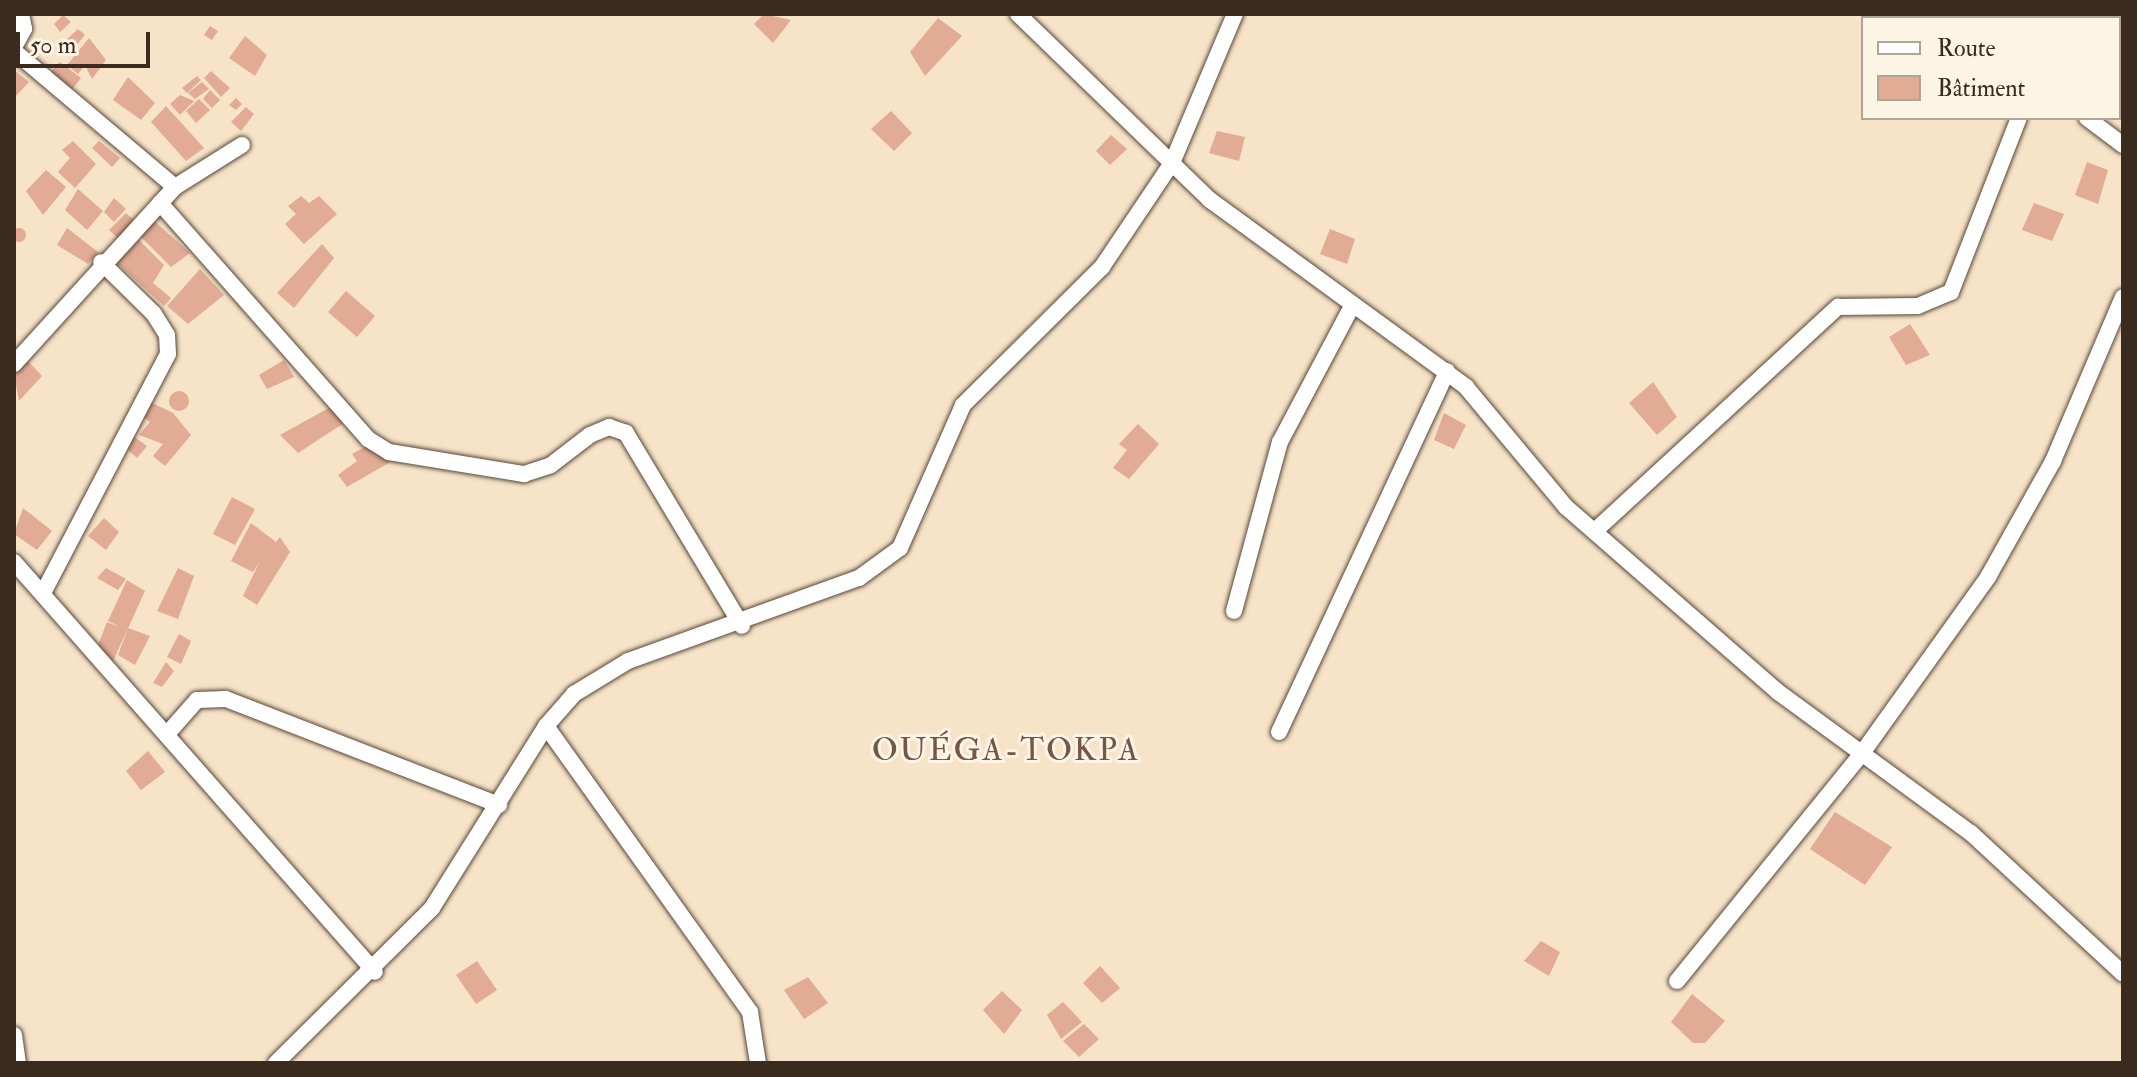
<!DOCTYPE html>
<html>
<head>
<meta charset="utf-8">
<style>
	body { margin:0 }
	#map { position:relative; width:2137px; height:1077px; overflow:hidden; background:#f6e3c8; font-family:"IM FELL Double Pica",serif }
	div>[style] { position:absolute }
	.building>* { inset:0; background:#e1ab96 }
	.round { border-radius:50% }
	.roads { filter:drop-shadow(0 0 2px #574638) drop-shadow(0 0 2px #574638) }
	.street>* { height:16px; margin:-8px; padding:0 8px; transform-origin:8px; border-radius:8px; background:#fff }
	span { translate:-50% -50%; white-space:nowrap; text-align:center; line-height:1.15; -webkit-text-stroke:6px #fcf5e5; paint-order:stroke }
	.quarter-label { font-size:32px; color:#755748; letter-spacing:2px }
	.frame { position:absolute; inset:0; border:16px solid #3b2a1e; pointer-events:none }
	.legend { position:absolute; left:1861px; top:16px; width:260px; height:104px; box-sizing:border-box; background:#fcf5e5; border:2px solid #afa495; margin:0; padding:10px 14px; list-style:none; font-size:24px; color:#3b2a1e }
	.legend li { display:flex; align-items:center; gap:16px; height:40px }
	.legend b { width:40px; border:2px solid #afa495 }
	.scale { position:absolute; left:16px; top:32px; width:134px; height:36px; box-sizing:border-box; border:4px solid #3b2a1e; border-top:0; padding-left:10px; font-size:24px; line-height:28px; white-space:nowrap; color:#3b2a1e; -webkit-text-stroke:6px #fcf5e5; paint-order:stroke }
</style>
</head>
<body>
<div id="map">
	<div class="building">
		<div style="clip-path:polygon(764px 14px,791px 20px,773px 43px,754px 24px)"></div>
		<div style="clip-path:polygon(63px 15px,71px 22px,60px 32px,54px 24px)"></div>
		<div style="clip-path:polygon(938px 18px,962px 36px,925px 76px,910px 52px)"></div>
		<div style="clip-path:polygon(210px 26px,218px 31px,212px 40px,204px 35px)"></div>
		<div style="clip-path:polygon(78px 29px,85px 35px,75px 47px,67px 39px)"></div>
		<div style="clip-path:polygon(245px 36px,267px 55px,255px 76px,229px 58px)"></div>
		<div style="clip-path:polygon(89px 38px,106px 60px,92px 79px,85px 65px,78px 74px,67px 65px)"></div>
		<div style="clip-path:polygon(60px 62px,81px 78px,71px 91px,50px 73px)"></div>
		<div style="clip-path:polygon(14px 70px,29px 82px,14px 98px)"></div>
		<div style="clip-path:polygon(211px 71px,230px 88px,221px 97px,204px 78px)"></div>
		<div style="clip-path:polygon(197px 76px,201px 80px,187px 93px,182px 88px)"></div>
		<div style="clip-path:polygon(128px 77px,155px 103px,141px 120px,113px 100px)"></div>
		<div style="clip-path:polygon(202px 82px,209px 89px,195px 99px,188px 93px)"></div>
		<div style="clip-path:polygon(210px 90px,220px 100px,212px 108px,203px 99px)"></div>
		<div style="clip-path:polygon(180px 95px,194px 101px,180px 115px,170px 104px)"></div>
		<div style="clip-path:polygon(236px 98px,242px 104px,236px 110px,229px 105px)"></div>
		<div style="clip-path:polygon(199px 99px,210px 110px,196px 123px,186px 111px)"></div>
		<div style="clip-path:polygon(166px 106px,204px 148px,186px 161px,151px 122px)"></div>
		<div style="clip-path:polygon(246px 107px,254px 114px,241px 131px,231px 122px)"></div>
		<div style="clip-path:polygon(891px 111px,912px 133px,894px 151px,871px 129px)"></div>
		<div style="clip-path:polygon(1217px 131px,1245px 137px,1239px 161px,1209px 153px)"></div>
		<div style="clip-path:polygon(1111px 135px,1127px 149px,1110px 165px,1096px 151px)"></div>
		<div style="clip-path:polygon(73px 141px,96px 164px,75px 188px,58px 172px,70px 158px,62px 150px)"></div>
		<div style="clip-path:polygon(99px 141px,120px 158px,112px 167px,92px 148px)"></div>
		<div style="clip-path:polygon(2087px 162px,2108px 170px,2098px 204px,2075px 195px)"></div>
		<div style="clip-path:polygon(46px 170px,66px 187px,43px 215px,26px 191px)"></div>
		<div style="clip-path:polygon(78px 189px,103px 211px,87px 230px,65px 210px)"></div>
		<div style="clip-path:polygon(301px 196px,309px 203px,319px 196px,337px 214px,304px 244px,285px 224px,296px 214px,288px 206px)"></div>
		<div style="clip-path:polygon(114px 198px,126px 209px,114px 222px,104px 212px)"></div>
		<div style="clip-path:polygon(2034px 203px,2064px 214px,2052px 241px,2022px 230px)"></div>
		<div style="clip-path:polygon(126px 213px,134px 220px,118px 238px,109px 230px)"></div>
		<div style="clip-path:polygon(153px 220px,190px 253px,171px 267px,140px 236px)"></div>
		<div class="round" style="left:12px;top:228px;width:14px;height:14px"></div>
		<div style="clip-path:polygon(67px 228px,98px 252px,88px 264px,57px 245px)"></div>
		<div style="clip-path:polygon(1330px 229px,1355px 239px,1347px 264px,1320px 254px)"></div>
		<div style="clip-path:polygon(139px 240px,164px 265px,153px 283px,171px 298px,164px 306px,117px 263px)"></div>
		<div style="clip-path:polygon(322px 244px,334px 258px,294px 308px,277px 293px)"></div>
		<div style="clip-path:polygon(200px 269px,224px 295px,188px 324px,167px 306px)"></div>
		<div style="clip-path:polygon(346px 291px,375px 316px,357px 337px,328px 312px)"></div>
		<div style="clip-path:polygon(1910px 324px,1930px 355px,1906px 365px,1889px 337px)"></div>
		<div style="clip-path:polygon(26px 359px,42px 376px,19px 401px,14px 373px)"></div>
		<div style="clip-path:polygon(284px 360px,294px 377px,267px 389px,259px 375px)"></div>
		<div style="clip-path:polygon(1653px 382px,1677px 417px,1657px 435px,1629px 403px)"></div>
		<div class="round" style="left:169px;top:391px;width:20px;height:20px"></div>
		<div style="clip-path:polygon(150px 402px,173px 413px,191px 435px,165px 466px,153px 456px,163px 444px,139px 435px,150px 422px,140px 414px)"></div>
		<div style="clip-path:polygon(334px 405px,347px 421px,298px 453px,280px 435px)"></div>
		<div style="clip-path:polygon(1444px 413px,1466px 425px,1454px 449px,1434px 440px)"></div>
		<div style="clip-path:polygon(1138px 424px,1159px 444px,1129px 479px,1113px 468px,1127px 450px,1119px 444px)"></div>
		<div style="clip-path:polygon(129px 433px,147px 446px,137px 458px,122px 445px)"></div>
		<div style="clip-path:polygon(380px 439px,392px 461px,347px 487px,338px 475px,357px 461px,352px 454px)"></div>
		<div style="clip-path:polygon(232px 497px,255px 509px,235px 545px,213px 534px)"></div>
		<div style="clip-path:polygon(23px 508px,52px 531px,37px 550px,14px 534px)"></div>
		<div style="clip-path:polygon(104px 518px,119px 532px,106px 550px,88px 536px)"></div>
		<div style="clip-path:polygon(251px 523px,276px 542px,280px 537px,290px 552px,257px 605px,243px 596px,260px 561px,253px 572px,231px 561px)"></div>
		<div style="clip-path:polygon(106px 568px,126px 579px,118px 590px,97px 578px)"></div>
		<div style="clip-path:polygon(178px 568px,194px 576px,178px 619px,157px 611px)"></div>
		<div style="clip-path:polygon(127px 580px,145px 591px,113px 661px,97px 648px,107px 622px,120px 627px,108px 621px)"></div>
		<div style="clip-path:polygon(128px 628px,150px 636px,135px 665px,118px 655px)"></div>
		<div style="clip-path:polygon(179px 634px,191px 641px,181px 664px,167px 657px)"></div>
		<div style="clip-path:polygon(166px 662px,174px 671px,162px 687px,153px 683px)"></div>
		<div style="clip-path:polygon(148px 751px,165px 772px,141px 790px,126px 771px)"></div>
		<div style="clip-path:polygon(1835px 812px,1892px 847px,1865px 885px,1810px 849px)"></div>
		<div style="clip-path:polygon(1541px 941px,1560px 952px,1549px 976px,1524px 961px)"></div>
		<div style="clip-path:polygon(477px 961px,497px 990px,476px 1004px,456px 975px)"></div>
		<div style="clip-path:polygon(1100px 966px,1120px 988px,1102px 1003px,1083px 983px)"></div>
		<div style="clip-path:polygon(808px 977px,828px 1003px,804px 1019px,784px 990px)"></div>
		<div style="clip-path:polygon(1002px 991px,1022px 1010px,1004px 1034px,983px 1010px)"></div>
		<div style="clip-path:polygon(1692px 994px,1725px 1021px,1705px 1043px,1693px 1043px,1671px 1022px)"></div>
		<div style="clip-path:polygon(1063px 1002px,1082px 1022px,1061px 1039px,1047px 1015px)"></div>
		<div style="clip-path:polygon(1084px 1024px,1099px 1039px,1079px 1057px,1063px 1041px)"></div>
	</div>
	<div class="roads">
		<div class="street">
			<div style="left:1018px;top:14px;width:267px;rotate:44.1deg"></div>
			<div style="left:1210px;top:200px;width:317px;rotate:36.1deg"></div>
			<div style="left:1466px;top:387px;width:156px;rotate:50.2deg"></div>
			<div style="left:1566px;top:507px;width:281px;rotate:41.1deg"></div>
			<div style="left:1778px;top:692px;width:239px;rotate:36.2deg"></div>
			<div style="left:1971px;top:833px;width:207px;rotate:42.8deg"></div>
			<div style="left:1960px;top:14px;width:6px;rotate:39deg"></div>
			<div style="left:2058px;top:18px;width:4px;rotate:-63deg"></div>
			<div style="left:14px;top:47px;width:21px;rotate:-61deg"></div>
			<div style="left:24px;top:29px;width:15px;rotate:-101deg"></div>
			<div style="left:14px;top:51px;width:211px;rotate:40.2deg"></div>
			<div style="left:2087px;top:118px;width:45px;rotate:36.9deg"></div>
			<div style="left:160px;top:203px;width:315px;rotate:48.6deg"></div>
			<div style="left:368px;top:439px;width:25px;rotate:32deg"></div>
			<div style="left:389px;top:452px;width:137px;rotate:9.3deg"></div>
			<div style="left:524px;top:474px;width:28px;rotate:-18deg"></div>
			<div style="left:551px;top:465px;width:49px;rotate:-37.6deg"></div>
			<div style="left:590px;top:435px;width:21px;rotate:-23deg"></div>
			<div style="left:609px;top:427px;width:18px;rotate:19deg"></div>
			<div style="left:626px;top:433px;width:225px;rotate:59deg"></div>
			<div style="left:14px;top:364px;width:239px;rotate:-47.7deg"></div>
			<div style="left:175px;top:187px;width:79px;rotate:-32.1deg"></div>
			<div style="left:1597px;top:529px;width:328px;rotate:-42.7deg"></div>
			<div style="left:1838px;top:307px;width:80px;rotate:-0.7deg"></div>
			<div style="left:1918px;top:306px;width:36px;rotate:-23deg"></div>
			<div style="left:1951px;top:292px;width:187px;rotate:-68.7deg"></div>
			<div style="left:14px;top:562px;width:546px;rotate:48.64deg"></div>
			<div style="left:43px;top:593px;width:270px;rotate:-62.4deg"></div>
			<div style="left:168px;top:354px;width:19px;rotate:-93deg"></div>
			<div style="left:167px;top:335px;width:25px;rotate:-122deg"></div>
			<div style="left:154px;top:314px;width:74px;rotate:-135.5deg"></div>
			<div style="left:1234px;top:611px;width:175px;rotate:-74.8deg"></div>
			<div style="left:1280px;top:442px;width:152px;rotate:-62.1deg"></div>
			<div style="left:546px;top:726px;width:351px;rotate:54.5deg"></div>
			<div style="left:750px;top:1012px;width:52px;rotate:81.1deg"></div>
			<div style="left:1279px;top:732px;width:398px;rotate:-65deg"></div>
			<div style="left:168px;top:733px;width:44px;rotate:-48.7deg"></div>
			<div style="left:197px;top:700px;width:29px;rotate:-2deg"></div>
			<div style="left:226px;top:699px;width:293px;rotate:21.2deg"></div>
			<div style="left:1677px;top:981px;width:290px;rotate:-50.9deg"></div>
			<div style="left:1860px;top:756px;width:220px;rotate:-54.4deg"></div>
			<div style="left:1988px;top:577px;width:133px;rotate:-60.7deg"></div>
			<div style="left:2053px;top:461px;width:178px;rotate:-66.9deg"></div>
			<div style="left:14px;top:1035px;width:28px;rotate:82deg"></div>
			<div style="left:276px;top:1063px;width:220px;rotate:-44.8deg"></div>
			<div style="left:432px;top:908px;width:215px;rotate:-57.9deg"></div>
			<div style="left:546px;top:726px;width:43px;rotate:-48.8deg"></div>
			<div style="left:574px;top:694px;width:63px;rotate:-31.4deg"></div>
			<div style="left:628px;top:661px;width:245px;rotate:-19.8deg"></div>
			<div style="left:859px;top:578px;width:51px;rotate:-36.2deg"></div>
			<div style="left:900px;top:548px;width:156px;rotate:-66.2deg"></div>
			<div style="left:963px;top:405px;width:196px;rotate:-44.8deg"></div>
			<div style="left:1102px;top:267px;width:125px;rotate:-56.1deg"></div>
			<div style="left:1172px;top:163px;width:162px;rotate:-67.1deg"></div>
		</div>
	</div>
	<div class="quarter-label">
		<span style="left:1006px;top:750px">OUÉGA-TOKPA</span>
	</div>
	<div class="frame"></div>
	<ul class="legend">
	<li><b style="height:10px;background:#fff"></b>Route</li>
	<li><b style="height:22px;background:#e1ab96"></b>Bâtiment</li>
	</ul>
	<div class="scale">50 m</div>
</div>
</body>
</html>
